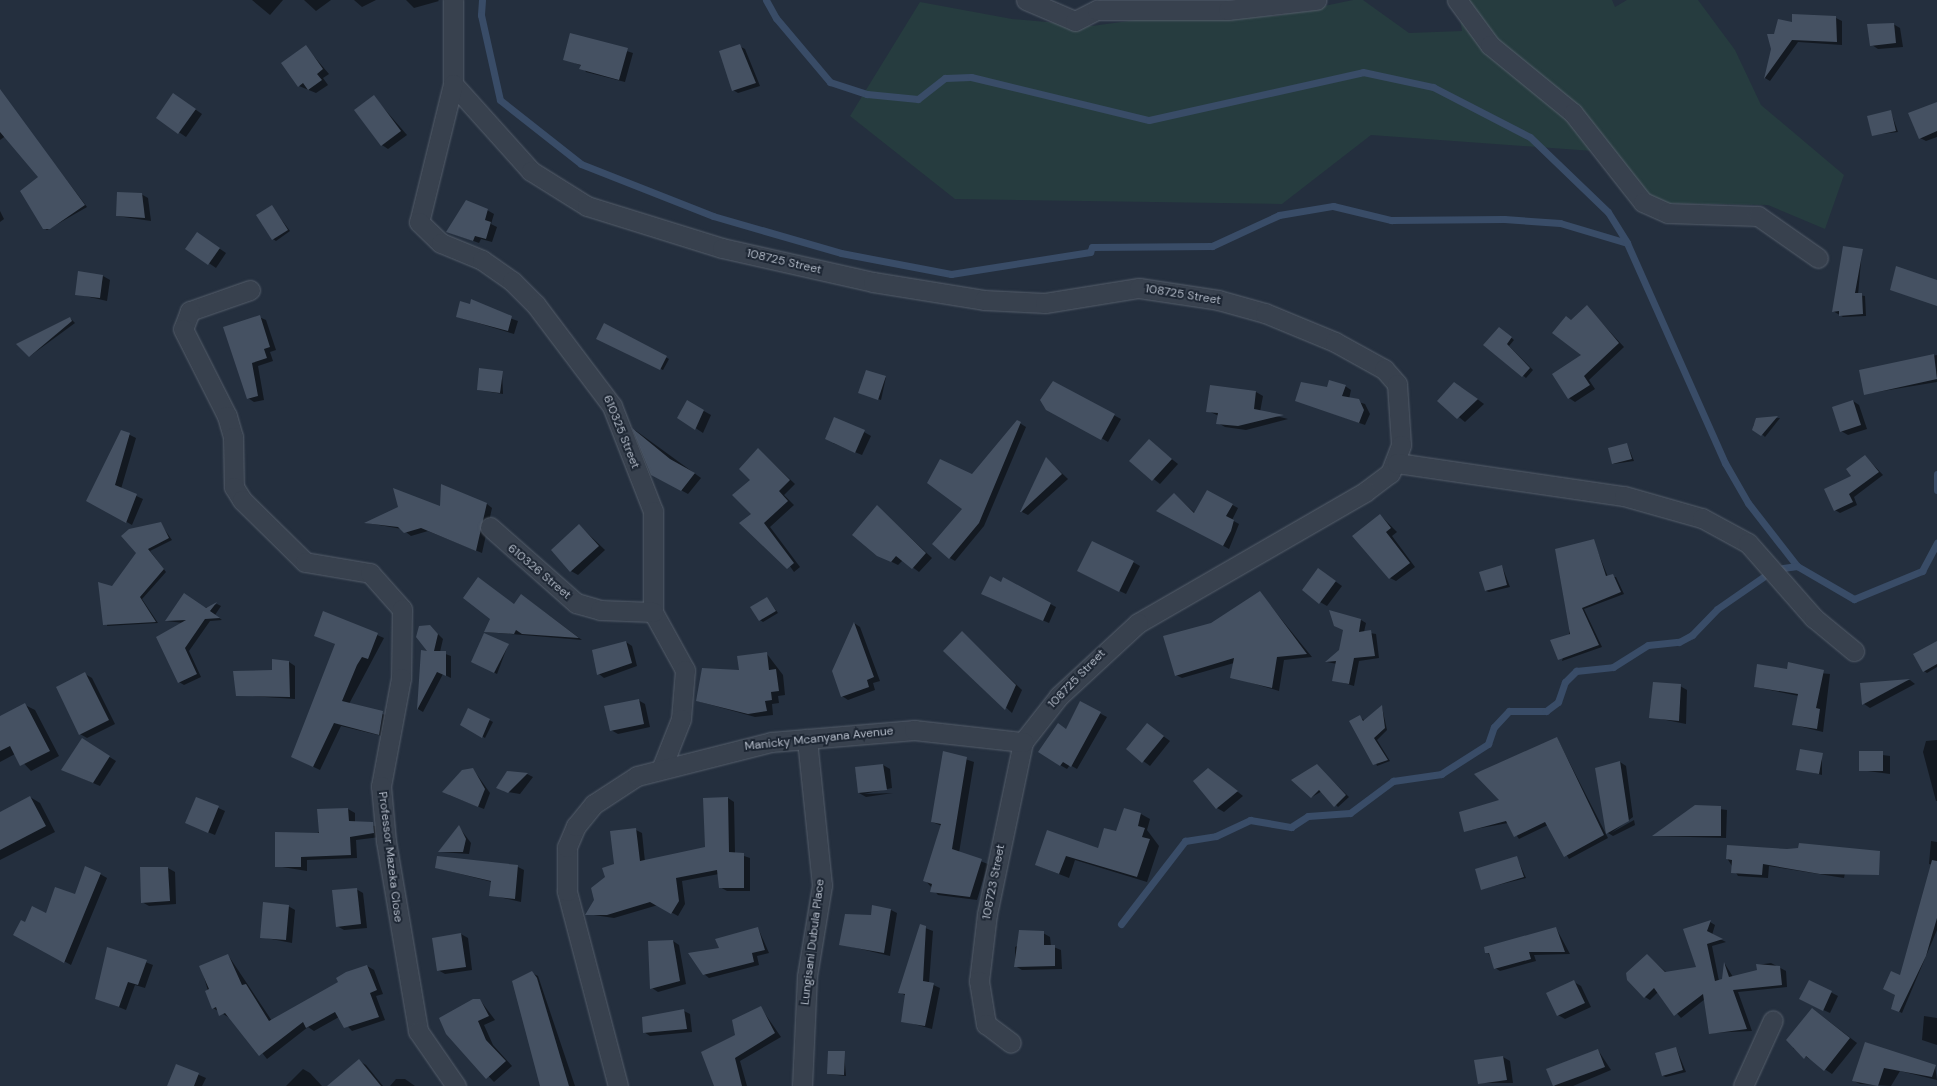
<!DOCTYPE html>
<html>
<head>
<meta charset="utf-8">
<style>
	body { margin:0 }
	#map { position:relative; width:1937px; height:1086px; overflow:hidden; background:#242f3e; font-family:"DM Sans",sans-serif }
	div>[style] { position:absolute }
	.green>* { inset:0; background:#263c3f }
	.shadow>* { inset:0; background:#0007 }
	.stream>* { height:7px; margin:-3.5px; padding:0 3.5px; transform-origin:3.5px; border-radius:3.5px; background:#394c67 }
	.building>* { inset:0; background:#455162 }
	.roads { filter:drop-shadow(0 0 1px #565f6c) drop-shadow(0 0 1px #565f6c) }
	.minor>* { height:19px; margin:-9.5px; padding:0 9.5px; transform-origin:9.5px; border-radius:9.5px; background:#38414e }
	span { translate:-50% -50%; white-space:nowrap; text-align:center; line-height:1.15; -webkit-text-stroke:4px #1d2633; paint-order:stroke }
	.street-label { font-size:12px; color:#b4bcc9 }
</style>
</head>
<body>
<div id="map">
	<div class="green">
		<div style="clip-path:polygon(1353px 0,1363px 0,1409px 33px,1462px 31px,1457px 0,1612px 0,1615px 7px,1627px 0,1698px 0,1735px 50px,1761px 105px,1844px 175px,1825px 229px,1768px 205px,1650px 203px,1607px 152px,1371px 135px,1282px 204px,955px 199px,850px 116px,920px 2px,1012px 19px,1092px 26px,1158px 17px,1276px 16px)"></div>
	</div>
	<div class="shadow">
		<div style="clip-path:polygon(252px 0,283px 0,270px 15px)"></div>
		<div style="clip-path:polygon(304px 0,331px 0,316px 11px)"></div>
		<div style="clip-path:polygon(354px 0,376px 0,362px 7px)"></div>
		<div style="clip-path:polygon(406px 0,438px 0,439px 1px,414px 8px)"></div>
		<div style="clip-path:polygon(1836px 18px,1842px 21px,1842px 45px,1798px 42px,1770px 81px,1765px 78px,1775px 35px,1793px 24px)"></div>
		<div style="clip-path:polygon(1893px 24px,1900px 28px,1903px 47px,1878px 49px,1872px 45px)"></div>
		<div style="clip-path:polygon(571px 34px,633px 53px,625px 82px,586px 72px,582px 66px,565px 59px)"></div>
		<div style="clip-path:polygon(739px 46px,745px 49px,760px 86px,738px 93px,733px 90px)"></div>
		<div style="clip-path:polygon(306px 47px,329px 74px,323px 78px,328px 85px,316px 93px,299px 86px)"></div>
		<div style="clip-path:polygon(374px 97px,407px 135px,388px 149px,382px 145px)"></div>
		<div style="clip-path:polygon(180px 99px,202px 114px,186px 137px,158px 118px)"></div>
		<div style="clip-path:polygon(1937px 103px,1937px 137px,1926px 141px,1920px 138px)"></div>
		<div style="clip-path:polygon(1891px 112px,1898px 132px,1873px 135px)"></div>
		<div style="clip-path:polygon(0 114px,11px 132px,0 140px)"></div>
		<div style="clip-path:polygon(56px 166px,87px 207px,47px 230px,44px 228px)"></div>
		<div style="clip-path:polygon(141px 194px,148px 198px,151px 221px,117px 216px)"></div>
		<div style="clip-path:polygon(272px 207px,290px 231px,276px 241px,273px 239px)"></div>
		<div style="clip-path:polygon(487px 210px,494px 214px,491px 224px,497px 227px,492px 242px,481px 239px,479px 243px,448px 232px)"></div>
		<div style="clip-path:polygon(0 211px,4px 219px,0 222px)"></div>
		<div style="clip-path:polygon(204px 238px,226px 253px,216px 268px,187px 248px)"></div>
		<div style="clip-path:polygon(1862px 250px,1858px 295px,1865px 296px,1866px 316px,1843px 317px,1833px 311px)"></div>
		<div style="clip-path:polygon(103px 276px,110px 280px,107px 301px,76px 294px)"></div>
		<div style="clip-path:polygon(471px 305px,518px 321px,514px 334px,458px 317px)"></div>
		<div style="clip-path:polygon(1587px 307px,1624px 347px,1589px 380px,1595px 389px,1575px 402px,1569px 398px,1583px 356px,1572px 321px)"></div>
		<div style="clip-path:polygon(259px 317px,266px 320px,276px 350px,270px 352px,273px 361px,258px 366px,264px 400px,254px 402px,248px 398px,224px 328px)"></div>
		<div style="clip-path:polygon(70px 318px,75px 323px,30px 356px)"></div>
		<div style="clip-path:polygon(605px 325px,669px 359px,663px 370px,598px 338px)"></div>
		<div style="clip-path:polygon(1502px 330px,1514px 340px,1509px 346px,1533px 370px,1526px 378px,1485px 345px)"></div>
		<div style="clip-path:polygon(1937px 355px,1937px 382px,1865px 394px,1860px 371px)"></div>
		<div style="clip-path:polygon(502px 372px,503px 394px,478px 390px)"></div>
		<div style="clip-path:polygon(886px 377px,881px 400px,863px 394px)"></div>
		<div style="clip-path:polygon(1053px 383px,1121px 419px,1108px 442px,1043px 403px)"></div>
		<div style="clip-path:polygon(1345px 386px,1351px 390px,1349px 399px,1365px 404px,1370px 414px,1365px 425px,1296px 400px)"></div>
		<div style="clip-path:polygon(1461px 387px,1484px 404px,1465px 422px,1439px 401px)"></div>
		<div style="clip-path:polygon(1256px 392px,1263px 396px,1260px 412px,1288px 419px,1246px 430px,1225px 427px,1218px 423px,1219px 416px,1208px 411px)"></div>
		<div style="clip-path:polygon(1853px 401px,1859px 405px,1867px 429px,1848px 435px,1841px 431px)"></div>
		<div style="clip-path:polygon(688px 402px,711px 415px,703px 433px,679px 417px)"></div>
		<div style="clip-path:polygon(1780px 418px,1765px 437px,1753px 426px,1757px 419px)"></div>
		<div style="clip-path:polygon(1018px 422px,1026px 427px,984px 526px,955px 561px,950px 558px,972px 476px)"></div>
		<div style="clip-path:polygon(635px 430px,701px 478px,688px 494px,652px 474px)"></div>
		<div style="clip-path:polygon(122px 431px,136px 438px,121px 489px,143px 499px,132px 525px,88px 500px)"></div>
		<div style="clip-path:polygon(864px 432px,871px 436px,862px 455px,833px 443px)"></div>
		<div style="clip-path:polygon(1149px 441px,1178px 464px,1160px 484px,1131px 461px)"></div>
		<div style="clip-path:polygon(1627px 444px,1634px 461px,1613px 464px)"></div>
		<div style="clip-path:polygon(758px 449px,795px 484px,784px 495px,794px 505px,770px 527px,800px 567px,794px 572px,753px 514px)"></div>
		<div style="clip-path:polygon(1865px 456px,1883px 475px,1854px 497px,1857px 505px,1840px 513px,1835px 510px)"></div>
		<div style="clip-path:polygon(1047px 459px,1068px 479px,1028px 515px,1022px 512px)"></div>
		<div style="clip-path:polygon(1207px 491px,1238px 508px,1232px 520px,1239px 524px,1229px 549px,1158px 510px,1174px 494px,1195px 513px)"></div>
		<div style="clip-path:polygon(487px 504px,492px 508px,482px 553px,428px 531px,411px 536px,402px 529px,367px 523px,400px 508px)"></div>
		<div style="clip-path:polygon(878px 507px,932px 558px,919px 572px,903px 560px,898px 565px,878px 555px)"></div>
		<div style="clip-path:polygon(1380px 515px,1397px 532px,1392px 536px,1415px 567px,1396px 581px,1390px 578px)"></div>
		<div style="clip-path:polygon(160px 523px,172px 540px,150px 551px,166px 572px,142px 599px,158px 623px,107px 626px,112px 587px)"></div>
		<div style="clip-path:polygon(580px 526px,605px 550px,578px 575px,571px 571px)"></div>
		<div style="clip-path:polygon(1593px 540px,1608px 577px,1616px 577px,1624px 594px,1584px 609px,1602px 647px,1562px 661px)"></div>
		<div style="clip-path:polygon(1133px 562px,1140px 566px,1126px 594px,1086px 575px)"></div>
		<div style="clip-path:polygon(1502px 566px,1510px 587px,1489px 592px,1486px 591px)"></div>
		<div style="clip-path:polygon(1325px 574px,1342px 586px,1327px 606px,1320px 602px)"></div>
		<div style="clip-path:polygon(1004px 579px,1056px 607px,1049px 623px,989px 597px)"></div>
		<div style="clip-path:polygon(1260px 593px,1312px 657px,1284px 660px,1279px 691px,1232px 677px,1234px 663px,1182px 678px,1176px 675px,1212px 624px)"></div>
		<div style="clip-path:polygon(767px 598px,778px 613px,763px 622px,760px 620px)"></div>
		<div style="clip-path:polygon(527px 599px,582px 640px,486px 632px)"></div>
		<div style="clip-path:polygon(217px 604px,221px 606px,215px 615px,222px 620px,210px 621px,189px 651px,201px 677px,184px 685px,179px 682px,184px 623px,166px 621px)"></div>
		<div style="clip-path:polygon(324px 612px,384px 638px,349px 704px,389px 716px,386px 737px,341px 726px,320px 770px,299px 760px,336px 644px,315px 635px)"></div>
		<div style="clip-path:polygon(1331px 612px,1361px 620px,1366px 623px,1364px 632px,1376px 634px,1379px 658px,1359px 661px,1354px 686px,1334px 680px,1337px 664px,1327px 662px,1340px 651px,1344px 630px)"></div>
		<div style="clip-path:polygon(854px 623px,860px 627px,880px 681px,873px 683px,875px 690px,848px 700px,842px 696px)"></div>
		<div style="clip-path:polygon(430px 626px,443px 639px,440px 652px,451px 656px,451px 678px,443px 674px,423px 712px,418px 709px,422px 652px,429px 652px)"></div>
		<div style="clip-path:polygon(962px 632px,1022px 690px,1012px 713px,945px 651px)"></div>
		<div style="clip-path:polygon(626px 642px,632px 646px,637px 666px,604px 678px,599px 674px)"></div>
		<div style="clip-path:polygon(1937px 642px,1937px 667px,1927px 673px,1924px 671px)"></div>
		<div style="clip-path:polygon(508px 645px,497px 674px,472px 661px)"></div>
		<div style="clip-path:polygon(767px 654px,783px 675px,785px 695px,778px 696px,779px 703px,772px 704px,773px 715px,755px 717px,697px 701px)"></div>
		<div style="clip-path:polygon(289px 662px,295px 666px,295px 699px,237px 695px)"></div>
		<div style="clip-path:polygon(1788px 670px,1830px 674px,1823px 732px,1794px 725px,1799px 696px,1755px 687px)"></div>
		<div style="clip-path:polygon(85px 674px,92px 678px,115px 724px,87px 738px,80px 734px)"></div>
		<div style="clip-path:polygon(1910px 680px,1915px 684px,1870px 708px,1864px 704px,1862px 685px)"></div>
		<div style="clip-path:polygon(1680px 686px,1687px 690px,1686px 724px,1651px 717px)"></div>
		<div style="clip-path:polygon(638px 700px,645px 704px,650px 727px,618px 734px,611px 730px)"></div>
		<div style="clip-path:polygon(1080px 703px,1107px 717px,1077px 769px,1070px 765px,1067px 769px,1060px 765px,1067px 730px)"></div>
		<div style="clip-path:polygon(25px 705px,35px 710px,59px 756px,31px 771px,15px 754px,0 762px,0 717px)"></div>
		<div style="clip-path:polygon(1382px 707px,1387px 730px,1377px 740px,1390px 761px,1377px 766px,1360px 717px,1365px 721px)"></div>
		<div style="clip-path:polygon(469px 709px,493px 722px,485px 738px,461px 724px)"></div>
		<div style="clip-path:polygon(1148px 725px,1170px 741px,1150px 766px,1127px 749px)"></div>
		<div style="clip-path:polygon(1557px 738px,1608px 838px,1569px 859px,1548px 825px,1519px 839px,1508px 823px,1465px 831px,1502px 801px)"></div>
		<div style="clip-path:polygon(82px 740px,116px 761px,100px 786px,70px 773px)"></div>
		<div style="clip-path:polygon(1937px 740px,1937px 801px,1936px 801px,1923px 752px,1926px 741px)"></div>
		<div style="clip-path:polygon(944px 752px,974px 762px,959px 853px,988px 864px,977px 900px,938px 895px,925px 880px,942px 826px,932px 822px)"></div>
		<div style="clip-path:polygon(1860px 752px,1890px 756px,1890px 774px,1860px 770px)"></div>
		<div style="clip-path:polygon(1822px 754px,1822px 775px,1798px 769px)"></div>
		<div style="clip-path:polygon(1620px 762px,1626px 766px,1633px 817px,1611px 833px,1634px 820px,1635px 825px,1613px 836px,1608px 833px)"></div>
		<div style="clip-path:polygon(883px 765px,890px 769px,892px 788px,864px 794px,893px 793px,866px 797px,859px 793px)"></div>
		<div style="clip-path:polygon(1317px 766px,1349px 797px,1338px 807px,1322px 791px,1312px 797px)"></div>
		<div style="clip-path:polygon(473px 769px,490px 793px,484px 809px,449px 795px)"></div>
		<div style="clip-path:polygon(1209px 769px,1243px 796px,1224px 812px,1217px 808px)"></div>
		<div style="clip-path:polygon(507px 772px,527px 774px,533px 777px,520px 794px,503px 791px)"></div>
		<div style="clip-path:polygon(30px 797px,40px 803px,55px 832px,0 860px,0 813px)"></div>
		<div style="clip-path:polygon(196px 798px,225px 811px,215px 835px,193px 826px)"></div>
		<div style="clip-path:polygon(728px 798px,734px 802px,735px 853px,750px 858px,750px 891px,727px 891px,720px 887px,719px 874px,682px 881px,685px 904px,678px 916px,658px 905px,614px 918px,587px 914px,636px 830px,642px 833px,645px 862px,706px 848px)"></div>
		<div style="clip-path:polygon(1695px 806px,1727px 810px,1726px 838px,1654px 836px)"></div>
		<div style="clip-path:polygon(348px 809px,355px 813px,355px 822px,380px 827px,380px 837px,356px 840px,357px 858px,307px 860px,307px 871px,276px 866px)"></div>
		<div style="clip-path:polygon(1141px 814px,1150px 819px,1147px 830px,1159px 846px,1147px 882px,1075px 860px,1069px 878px,1036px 865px,1048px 832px,1099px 849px)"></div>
		<div style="clip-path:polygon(459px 827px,471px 843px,469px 854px,440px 852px)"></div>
		<div style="clip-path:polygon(1931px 841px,1937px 842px,1937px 866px,1929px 864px)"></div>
		<div style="clip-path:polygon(1849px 853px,1844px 878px,1769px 866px,1768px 878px,1738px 876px,1727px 858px)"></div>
		<div style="clip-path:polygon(1517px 858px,1526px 878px,1482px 889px)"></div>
		<div style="clip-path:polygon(518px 867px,524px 870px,521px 902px,490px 895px,492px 882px,437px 868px)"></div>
		<div style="clip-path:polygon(168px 868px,175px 872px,176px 904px,149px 906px,142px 902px)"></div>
		<div style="clip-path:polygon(100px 874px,107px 878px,71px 965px,14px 934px,76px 896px)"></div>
		<div style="clip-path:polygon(356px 889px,363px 893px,367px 928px,344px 930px,337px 926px)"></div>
		<div style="clip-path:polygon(1937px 898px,1937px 930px,1902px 1013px,1896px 1010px,1901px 977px)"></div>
		<div style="clip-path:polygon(288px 906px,295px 910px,292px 943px,261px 937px)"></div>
		<div style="clip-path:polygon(891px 910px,897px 913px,890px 956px,840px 944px,872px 916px)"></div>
		<div style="clip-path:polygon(1710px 922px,1715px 925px,1712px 935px,1726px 942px,1712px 946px,1719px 981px,1723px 980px,1725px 964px,1733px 977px,1758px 971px,1757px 965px,1771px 963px,1786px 971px,1787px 987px,1738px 992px,1752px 1031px,1710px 1033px,1705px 999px,1681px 1018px,1658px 992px,1650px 1000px,1645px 997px,1647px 955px,1667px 973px,1697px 968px,1685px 930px)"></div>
		<div style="clip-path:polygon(920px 926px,933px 931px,929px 983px,940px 988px,932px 1029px,903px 1021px,906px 996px,900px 992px)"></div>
		<div style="clip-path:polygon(758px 928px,769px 953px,757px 956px,759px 965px,709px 978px,704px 974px,721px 949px)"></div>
		<div style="clip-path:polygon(1556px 928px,1570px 954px,1534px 955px,1536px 961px,1500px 971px,1495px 968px,1486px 948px)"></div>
		<div style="clip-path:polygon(1043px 933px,1050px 937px,1051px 946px,1061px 950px,1062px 969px,1022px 970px,1015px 966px,1015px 947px)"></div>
		<div style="clip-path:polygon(461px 934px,468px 938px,472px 970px,445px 974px,438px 970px)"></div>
		<div style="clip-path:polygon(673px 941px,679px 945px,686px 984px,658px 992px,652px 988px)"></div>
		<div style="clip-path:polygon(108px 948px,153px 965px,145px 988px,135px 985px,126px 1010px,96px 998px)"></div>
		<div style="clip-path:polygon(228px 955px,272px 1021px,367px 966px,374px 970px,383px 994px,376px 996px,385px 1020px,352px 1031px,339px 1017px,314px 1031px,308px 1027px,267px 1059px,238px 1023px,213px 1008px,201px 967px)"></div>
		<div style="clip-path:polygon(532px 973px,538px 976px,575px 1086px,541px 1086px)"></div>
		<div style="clip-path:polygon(1809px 981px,1838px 996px,1830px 1013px,1808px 1003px)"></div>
		<div style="clip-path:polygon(1574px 982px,1581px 986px,1591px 1007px,1565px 1019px,1558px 1015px)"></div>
		<div style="clip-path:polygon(480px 1000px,495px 1020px,484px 1025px,493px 1045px,512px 1066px,494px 1082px,447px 1033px)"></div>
		<div style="clip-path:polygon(761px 1008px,781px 1037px,740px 1061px,747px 1086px,715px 1086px,737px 1036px)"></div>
		<div style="clip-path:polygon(1813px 1009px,1857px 1043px,1832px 1074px,1793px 1048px)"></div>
		<div style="clip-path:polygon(684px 1011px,690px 1014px,692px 1032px,650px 1036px,644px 1032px)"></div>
		<div style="clip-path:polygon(1924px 1016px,1937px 1018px,1937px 1045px,1922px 1040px)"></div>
		<div style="clip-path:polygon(1866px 1043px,1935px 1066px,1937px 1080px,1900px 1071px,1891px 1086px,1860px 1084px,1854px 1081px)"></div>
		<div style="clip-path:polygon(1676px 1048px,1686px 1072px,1666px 1077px,1663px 1076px)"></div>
		<div style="clip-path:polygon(1598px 1050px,1611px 1070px,1573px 1086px,1555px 1086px,1548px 1069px)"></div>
		<div style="clip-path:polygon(844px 1053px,846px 1076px,828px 1074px)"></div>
		<div style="clip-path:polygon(1503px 1057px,1510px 1061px,1513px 1083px,1479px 1083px)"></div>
		<div style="clip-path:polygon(359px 1061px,366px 1065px,383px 1086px,340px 1086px)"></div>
		<div style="clip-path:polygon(176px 1065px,206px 1078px,202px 1086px,173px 1086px)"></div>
		<div style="clip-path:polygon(303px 1069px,310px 1073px,322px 1086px,286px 1086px)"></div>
		<div style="clip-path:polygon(396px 1079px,405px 1079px,415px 1086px,390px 1086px)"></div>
	</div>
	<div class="stream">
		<div style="left:482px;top:0;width:15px;rotate:94deg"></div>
		<div style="left:481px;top:15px;width:87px;rotate:77.4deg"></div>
		<div style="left:500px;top:100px;width:103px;rotate:38.3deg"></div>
		<div style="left:581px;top:164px;width:142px;rotate:21.5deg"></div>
		<div style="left:713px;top:216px;width:133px;rotate:16.1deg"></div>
		<div style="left:841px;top:253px;width:112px;rotate:10.8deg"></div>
		<div style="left:951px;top:274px;width:141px;rotate:-9deg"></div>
		<div style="left:1090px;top:252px;width:5px;rotate:-68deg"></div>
		<div style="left:1092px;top:247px;width:120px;rotate:-0.5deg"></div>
		<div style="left:1212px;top:246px;width:74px;rotate:-24.8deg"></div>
		<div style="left:1279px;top:215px;width:55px;rotate:-9.5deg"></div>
		<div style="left:1333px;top:206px;width:60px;rotate:13.6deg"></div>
		<div style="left:1391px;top:220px;width:113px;rotate:-0.5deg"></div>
		<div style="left:1504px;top:219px;width:56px;rotate:4.1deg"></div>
		<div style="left:1560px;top:223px;width:70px;rotate:16.6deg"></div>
		<div style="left:1627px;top:243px;width:241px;rotate:66deg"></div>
		<div style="left:1725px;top:463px;width:46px;rotate:60.1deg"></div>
		<div style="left:1748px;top:503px;width:80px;rotate:52.1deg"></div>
		<div style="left:1797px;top:566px;width:66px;rotate:30.1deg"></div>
		<div style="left:1854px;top:599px;width:74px;rotate:-22.4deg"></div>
		<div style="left:1922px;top:571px;width:32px;rotate:-62deg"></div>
		<div style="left:766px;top:0;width:21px;rotate:61deg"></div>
		<div style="left:776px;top:18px;width:84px;rotate:49.8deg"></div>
		<div style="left:830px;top:82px;width:39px;rotate:18deg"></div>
		<div style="left:867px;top:94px;width:51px;rotate:5.6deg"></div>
		<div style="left:918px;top:99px;width:34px;rotate:-38deg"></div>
		<div style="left:945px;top:78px;width:26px;rotate:-2deg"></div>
		<div style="left:971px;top:77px;width:183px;rotate:13.6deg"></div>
		<div style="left:1149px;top:120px;width:219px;rotate:-12.6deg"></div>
		<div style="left:1363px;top:72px;width:72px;rotate:12.1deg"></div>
		<div style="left:1433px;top:87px;width:109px;rotate:27.3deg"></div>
		<div style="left:1530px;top:137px;width:108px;rotate:43.9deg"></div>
		<div style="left:1608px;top:212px;width:36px;rotate:58deg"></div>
		<div style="left:1937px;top:474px;width:16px;rotate:90deg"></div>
		<div style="left:1783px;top:568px;width:14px;rotate:-8deg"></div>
		<div style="left:1121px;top:924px;width:105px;rotate:-52.4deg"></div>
		<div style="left:1185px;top:841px;width:31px;rotate:-9deg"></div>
		<div style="left:1216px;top:836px;width:38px;rotate:-25deg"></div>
		<div style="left:1250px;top:820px;width:42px;rotate:9.7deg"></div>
		<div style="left:1291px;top:827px;width:20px;rotate:-33deg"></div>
		<div style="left:1308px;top:816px;width:42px;rotate:-4.1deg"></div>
		<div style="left:1350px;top:813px;width:54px;rotate:-36.7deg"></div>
		<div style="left:1393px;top:781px;width:49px;rotate:-8.3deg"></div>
		<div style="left:1441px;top:774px;width:56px;rotate:-32.6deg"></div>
		<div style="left:1488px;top:744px;width:18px;rotate:-71deg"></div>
		<div style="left:1494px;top:727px;width:22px;rotate:-47deg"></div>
		<div style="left:1509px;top:711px;width:37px"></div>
		<div style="left:1546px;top:711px;width:15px;rotate:-37deg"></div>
		<div style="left:1558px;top:702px;width:21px;rotate:-71deg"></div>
		<div style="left:1565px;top:682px;width:16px;rotate:-45deg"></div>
		<div style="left:1576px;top:671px;width:37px;rotate:-6deg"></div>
		<div style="left:1613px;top:667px;width:41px;rotate:-32.2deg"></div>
		<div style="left:1648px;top:645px;width:31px;rotate:-6deg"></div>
		<div style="left:1679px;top:642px;width:15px;rotate:-28deg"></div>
		<div style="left:1692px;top:635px;width:36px;rotate:-46deg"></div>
		<div style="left:1717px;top:609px;width:56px;rotate:-34.8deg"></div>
	</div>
	<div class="building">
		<div style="clip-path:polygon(1792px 14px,1836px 16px,1837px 42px,1792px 40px,1764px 79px,1771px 49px,1767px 34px,1774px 34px,1778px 19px,1792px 22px)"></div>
		<div style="clip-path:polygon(1894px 23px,1896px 43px,1870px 46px,1867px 24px)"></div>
		<div style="clip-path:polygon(570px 33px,628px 48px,619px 80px,579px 69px,581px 65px,563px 60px)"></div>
		<div style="clip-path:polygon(740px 44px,756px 83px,732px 91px,719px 51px)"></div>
		<div style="clip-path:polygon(306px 45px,323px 69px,317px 74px,322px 80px,308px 90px,303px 83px,298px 87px,281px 63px)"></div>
		<div style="clip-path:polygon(0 89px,85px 205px,50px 229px,43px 229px,20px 191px,38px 177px,0 132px)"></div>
		<div style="clip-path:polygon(173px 93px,196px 109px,178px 134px,156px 118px)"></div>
		<div style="clip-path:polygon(374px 95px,401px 131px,381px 146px,354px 110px)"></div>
		<div style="clip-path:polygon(1937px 102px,1937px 131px,1919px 139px,1908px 113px)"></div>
		<div style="clip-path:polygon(1891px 110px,1896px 131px,1872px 136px,1867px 116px)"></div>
		<div style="clip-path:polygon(117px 192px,142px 193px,145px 218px,116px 216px)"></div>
		<div style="clip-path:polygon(466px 200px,488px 209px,485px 220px,491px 222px,486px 239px,475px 236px,473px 241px,446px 232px)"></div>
		<div style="clip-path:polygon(272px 205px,288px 230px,272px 240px,256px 215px)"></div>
		<div style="clip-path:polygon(197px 232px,220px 248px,208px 265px,185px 249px)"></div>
		<div style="clip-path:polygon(1843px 246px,1863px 249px,1855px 293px,1862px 293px,1863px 314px,1839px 316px,1839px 311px,1832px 312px)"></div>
		<div style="clip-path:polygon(1896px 266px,1937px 280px,1937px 306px,1890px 290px)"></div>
		<div style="clip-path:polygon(78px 271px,103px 275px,100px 298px,75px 295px)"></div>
		<div style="clip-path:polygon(471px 299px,512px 316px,508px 331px,456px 317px,460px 301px,470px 304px)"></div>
		<div style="clip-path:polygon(1587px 305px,1619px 343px,1584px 376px,1590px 385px,1568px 399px,1552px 374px,1581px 355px,1552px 333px,1566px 316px,1571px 320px)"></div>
		<div style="clip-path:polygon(260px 315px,270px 347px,264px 349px,267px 358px,252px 363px,258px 396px,247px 399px,223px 327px)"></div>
		<div style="clip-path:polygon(70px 317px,72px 321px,29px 357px,16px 344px)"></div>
		<div style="clip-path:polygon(604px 323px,667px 356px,660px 370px,596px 339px)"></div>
		<div style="clip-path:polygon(1499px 327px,1512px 337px,1507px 344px,1530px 368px,1522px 377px,1483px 345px)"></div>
		<div style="clip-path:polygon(1934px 354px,1937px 379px,1864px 395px,1859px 370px)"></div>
		<div style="clip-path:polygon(479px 368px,503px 371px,500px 393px,477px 390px)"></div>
		<div style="clip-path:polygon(866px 370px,886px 376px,878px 400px,858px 393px)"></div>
		<div style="clip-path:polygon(1329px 380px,1346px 385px,1342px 396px,1359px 399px,1364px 410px,1359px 423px,1295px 401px,1301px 382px,1327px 387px)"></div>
		<div style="clip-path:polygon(1053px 381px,1115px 414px,1101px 440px,1046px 410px,1040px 400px)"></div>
		<div style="clip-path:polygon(1454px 382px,1478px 399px,1457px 419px,1437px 401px)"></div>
		<div style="clip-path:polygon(1210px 385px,1256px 391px,1254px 409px,1284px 415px,1238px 426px,1216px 424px,1218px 413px,1206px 412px)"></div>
		<div style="clip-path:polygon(687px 400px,704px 410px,695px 430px,677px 418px)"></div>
		<div style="clip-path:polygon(1853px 400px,1861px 425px,1840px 432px,1832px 407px)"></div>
		<div style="clip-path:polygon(1778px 416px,1761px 436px,1752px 430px,1756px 418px)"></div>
		<div style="clip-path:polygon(834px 417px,865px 430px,855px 453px,825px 439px)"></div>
		<div style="clip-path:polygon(1017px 420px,1021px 422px,979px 523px,949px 559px,932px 544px,962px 509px,927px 483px,940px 459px,972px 474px)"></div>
		<div style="clip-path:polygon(632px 428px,670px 459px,695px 473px,681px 491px,651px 475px)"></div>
		<div style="clip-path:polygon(121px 430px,130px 433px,115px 485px,137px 494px,126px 523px,86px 501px)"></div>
		<div style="clip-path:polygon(1149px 439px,1172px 459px,1152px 481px,1129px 461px)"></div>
		<div style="clip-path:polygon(1627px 443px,1632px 459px,1612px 464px,1608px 448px)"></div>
		<div style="clip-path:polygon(758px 448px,790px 480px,779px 491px,788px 501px,764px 523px,794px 563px,787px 569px,739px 523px,751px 514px,732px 495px,750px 480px,739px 469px)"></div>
		<div style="clip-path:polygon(1865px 455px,1879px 472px,1849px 494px,1853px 502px,1834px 511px,1824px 489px,1851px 476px,1846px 469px)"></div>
		<div style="clip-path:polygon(1046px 457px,1062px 474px,1021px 512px,1020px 512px)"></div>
		<div style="clip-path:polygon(441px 484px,487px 503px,476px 551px,421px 528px,404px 533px,398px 527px,364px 523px,398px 507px,393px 488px,440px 506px)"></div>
		<div style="clip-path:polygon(1207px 490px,1233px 504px,1226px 516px,1234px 520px,1231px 531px,1223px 546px,1156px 511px,1174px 493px,1194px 513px)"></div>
		<div style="clip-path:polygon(877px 505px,926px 553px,912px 569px,896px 556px,891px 562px,877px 556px,852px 535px)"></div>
		<div style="clip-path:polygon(1380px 514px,1391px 528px,1386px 532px,1410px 563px,1389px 579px,1352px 536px)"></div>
		<div style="clip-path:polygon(161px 522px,169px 538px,148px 549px,164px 569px,140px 597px,156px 622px,103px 625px,98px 582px,112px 586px,136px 553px,121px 536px,129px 529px)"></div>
		<div style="clip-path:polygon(579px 524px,599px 546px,570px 572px,551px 550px)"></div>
		<div style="clip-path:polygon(1594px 539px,1606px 576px,1613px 574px,1621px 592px,1582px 608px,1599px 645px,1558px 660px,1550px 640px,1570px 634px,1555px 549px)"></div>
		<div style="clip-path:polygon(1092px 541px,1134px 561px,1119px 592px,1077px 571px)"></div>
		<div style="clip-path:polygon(1502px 565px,1507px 585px,1485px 591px,1479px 572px)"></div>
		<div style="clip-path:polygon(1318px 568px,1336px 581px,1319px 604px,1302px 590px)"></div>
		<div style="clip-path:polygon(990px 576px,1001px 582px,1003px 577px,1051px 603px,1043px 621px,981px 594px)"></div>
		<div style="clip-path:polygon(478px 577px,514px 604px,521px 594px,579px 638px,522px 634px,516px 630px,514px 634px,484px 632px,490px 619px,463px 598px)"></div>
		<div style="clip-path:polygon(1260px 591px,1307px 654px,1277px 657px,1272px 688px,1230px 678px,1234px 658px,1175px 676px,1163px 636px,1211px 623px)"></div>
		<div style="clip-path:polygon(184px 593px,206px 608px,217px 602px,210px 611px,220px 618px,205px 619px,185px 648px,197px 674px,178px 683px,156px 637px,186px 620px,165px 621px)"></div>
		<div style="clip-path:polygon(767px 597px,776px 611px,759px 621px,750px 607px)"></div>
		<div style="clip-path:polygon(1329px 610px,1361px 619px,1359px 632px,1371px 630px,1375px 656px,1354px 658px,1349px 684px,1332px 681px,1336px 661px,1325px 662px,1339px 650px,1343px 630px,1334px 626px)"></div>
		<div style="clip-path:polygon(323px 611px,378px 633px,368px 659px,362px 657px,357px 665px,342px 701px,383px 711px,379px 735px,334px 723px,313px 767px,291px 757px,335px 644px,314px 636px)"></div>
		<div style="clip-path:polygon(854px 622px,874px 677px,867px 680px,869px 687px,841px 697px,832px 671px)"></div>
		<div style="clip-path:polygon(430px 625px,438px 634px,434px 651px,446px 651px,446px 676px,437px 672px,417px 710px,421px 650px,427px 651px,416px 637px,419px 626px)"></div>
		<div style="clip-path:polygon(962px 631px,1016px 685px,1005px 710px,943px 651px)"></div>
		<div style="clip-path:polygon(484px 633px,509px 644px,494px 673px,471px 662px)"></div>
		<div style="clip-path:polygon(626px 641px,632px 663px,597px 675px,592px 650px)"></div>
		<div style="clip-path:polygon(1937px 641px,1937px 664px,1923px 672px,1913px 654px)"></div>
		<div style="clip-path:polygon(767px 652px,769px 670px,776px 669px,779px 691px,771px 692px,772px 700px,765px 701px,767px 711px,748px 714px,696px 701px,702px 668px,739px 670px,737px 656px)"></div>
		<div style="clip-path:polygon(272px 659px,289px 661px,290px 697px,236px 696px,233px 671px,272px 670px)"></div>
		<div style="clip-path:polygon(1788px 662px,1824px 670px,1816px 708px,1820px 709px,1817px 729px,1792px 725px,1798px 694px,1754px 687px,1757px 664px,1787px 669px)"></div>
		<div style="clip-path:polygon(85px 672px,109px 720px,79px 735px,56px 687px)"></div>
		<div style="clip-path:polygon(1910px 679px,1862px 705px,1860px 683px)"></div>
		<div style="clip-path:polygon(1653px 682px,1681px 684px,1679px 721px,1649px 718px)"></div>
		<div style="clip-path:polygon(639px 699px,644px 724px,610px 731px,604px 706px)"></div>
		<div style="clip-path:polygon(1080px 701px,1101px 712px,1071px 767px,1063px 762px,1060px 766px,1038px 752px,1058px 723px,1066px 729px)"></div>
		<div style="clip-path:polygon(25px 703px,50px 751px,20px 766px,10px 746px,0 751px,0 716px)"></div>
		<div style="clip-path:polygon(1382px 705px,1385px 728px,1374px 738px,1388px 760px,1373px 765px,1349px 721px,1360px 715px,1363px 721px)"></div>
		<div style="clip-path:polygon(468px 708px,490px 719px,482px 738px,460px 725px)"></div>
		<div style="clip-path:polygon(1147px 723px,1164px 736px,1142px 763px,1126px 749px)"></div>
		<div style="clip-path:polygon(1557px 737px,1604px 835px,1564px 857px,1545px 822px,1514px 837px,1506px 821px,1464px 832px,1459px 812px,1499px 800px,1474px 774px)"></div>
		<div style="clip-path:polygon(82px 738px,110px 756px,93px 783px,61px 770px)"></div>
		<div style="clip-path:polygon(1800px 749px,1823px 753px,1819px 774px,1796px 770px)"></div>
		<div style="clip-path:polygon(943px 751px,967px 757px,952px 849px,982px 859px,970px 897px,930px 892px,932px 884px,923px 881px,941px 824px,931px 822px)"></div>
		<div style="clip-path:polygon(1859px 751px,1883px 751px,1883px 771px,1859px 771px)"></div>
		<div style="clip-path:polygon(1620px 761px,1629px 821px,1606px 834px,1595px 768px)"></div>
		<div style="clip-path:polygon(883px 764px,887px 790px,858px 793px,855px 767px)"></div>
		<div style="clip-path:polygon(1317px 764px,1346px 795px,1334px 807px,1319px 790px,1311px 798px,1291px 780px)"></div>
		<div style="clip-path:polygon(473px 768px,485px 789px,478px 807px,442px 792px,462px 770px)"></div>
		<div style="clip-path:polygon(1208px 768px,1238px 791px,1216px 809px,1193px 781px)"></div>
		<div style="clip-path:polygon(507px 771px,528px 773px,508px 793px,496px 788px)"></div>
		<div style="clip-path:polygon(30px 796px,46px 826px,0 850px,0 812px)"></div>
		<div style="clip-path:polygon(196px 797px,219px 806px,208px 833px,185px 823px)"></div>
		<div style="clip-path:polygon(728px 797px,729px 852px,744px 853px,744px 888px,719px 888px,717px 870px,676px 878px,679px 901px,671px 914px,650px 902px,607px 915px,585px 915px,594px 900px,591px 888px,605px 877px,602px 868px,614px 864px,610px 831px,636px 828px,640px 861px,705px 847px,703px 798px)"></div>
		<div style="clip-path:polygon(1695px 805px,1721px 806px,1721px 836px,1652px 836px)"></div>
		<div style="clip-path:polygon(348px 808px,349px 821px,373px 822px,374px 833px,350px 837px,351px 855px,301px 857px,301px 867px,275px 867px,275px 832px,319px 833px,317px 809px)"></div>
		<div style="clip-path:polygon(1124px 808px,1141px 813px,1138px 826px,1145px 828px,1142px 837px,1150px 839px,1137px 877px,1066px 856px,1059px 874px,1035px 865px,1047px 830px,1098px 848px,1104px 828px,1116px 831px)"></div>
		<div style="clip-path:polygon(459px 825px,466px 839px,463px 852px,438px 852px)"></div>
		<div style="clip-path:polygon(1799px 843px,1880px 851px,1879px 875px,1820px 874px,1763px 864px,1762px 875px,1731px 873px,1732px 860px,1726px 859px,1727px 845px,1787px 849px,1798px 848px)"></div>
		<div style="clip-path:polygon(437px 856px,518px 865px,515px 899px,489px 896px,491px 881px,435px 868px)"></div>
		<div style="clip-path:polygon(1517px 856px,1524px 877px,1481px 890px,1475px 869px)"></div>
		<div style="clip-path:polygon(1932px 860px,1937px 861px,1937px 918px,1926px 956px,1899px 1012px,1891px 1009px,1895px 995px,1883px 989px,1891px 971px,1900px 975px)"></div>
		<div style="clip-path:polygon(85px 866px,101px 873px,64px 963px,13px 935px,21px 920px,25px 922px,32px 906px,46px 913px,55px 887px,75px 894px)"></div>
		<div style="clip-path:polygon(140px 867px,168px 867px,170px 901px,141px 903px)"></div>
		<div style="clip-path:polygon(357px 888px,361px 924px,336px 927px,332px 890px)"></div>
		<div style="clip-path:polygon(263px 902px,289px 905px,286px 940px,260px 938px)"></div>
		<div style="clip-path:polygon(872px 905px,891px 909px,884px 953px,839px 945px,845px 914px,871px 915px)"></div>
		<div style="clip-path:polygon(1711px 920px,1707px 931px,1723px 939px,1707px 944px,1715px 981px,1722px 979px,1724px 962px,1729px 977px,1757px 970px,1756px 964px,1780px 966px,1782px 985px,1733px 990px,1747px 1029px,1709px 1034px,1703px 994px,1674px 1016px,1654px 988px,1644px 998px,1627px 980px,1626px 973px,1647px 954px,1665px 972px,1696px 967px,1683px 929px)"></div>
		<div style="clip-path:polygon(920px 924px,926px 926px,923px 981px,934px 983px,925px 1026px,901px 1022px,905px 994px,898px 993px)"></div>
		<div style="clip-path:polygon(758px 927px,765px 950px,752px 953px,754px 962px,703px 975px,688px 953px,719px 948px,715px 939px)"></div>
		<div style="clip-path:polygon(1556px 927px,1565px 952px,1529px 952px,1531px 959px,1494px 969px,1489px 953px,1485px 953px,1484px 947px)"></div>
		<div style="clip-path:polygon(1019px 930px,1044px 931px,1044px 945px,1055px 945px,1055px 966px,1014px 967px)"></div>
		<div style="clip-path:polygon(461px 933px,466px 967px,437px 971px,432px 938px)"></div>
		<div style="clip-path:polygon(673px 940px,680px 981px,650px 989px,648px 941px)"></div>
		<div style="clip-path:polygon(107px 947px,147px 960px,138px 985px,128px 982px,119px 1007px,95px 999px)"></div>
		<div style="clip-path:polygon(228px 954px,242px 985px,246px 984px,269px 1021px,338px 982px,336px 978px,346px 972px,367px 965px,377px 990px,370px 993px,379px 1017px,344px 1028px,335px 1012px,306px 1028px,303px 1022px,259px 1056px,225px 1013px,219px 1016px,216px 1007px,212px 1009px,205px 991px,209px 989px,199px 966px)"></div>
		<div style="clip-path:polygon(532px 971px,537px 978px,569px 1086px,540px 1086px,512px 981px)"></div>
		<div style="clip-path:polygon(1574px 980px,1585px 1003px,1557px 1016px,1546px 993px)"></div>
		<div style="clip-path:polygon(1809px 980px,1832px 991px,1823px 1011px,1799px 999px)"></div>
		<div style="clip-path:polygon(473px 999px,480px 999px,489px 1016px,478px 1021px,486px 1040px,506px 1061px,486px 1079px,446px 1034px,439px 1018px)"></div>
		<div style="clip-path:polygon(761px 1006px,775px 1033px,735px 1058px,742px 1086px,714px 1086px,701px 1052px,735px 1035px,732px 1020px)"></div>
		<div style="clip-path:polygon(1812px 1008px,1850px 1038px,1824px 1071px,1806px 1056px,1804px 1059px,1786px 1040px)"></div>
		<div style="clip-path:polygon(684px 1009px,687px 1029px,643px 1033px,642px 1017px)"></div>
		<div style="clip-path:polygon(1865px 1042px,1936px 1065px,1932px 1077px,1884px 1068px,1878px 1086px,1852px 1081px)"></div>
		<div style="clip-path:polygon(1676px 1047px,1683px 1070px,1662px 1076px,1655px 1053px)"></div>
		<div style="clip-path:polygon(1598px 1049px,1605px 1067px,1553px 1086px,1546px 1069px)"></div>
		<div style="clip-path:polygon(828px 1051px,845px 1051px,844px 1075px,827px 1074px)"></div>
		<div style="clip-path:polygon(1503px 1056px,1507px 1080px,1478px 1084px,1474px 1060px)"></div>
		<div style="clip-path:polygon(359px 1059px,381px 1086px,327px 1086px)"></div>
		<div style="clip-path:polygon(176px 1064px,199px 1073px,194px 1086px,167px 1086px)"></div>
	</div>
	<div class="roads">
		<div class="minor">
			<div style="left:453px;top:0;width:84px;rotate:90deg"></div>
			<div style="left:453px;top:84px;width:117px;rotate:48.1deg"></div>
			<div style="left:531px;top:171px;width:66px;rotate:32deg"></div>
			<div style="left:587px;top:206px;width:141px;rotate:17.3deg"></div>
			<div style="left:722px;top:248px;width:155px;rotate:12.7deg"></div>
			<div style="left:873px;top:282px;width:112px;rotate:9.2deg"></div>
			<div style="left:984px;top:300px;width:61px;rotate:2.8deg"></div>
			<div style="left:1045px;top:303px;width:95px;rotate:-9.1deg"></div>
			<div style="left:1139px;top:288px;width:80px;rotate:8.6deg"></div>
			<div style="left:1218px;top:300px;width:49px;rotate:15.5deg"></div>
			<div style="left:1265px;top:313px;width:76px;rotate:22.5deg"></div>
			<div style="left:1335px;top:342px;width:56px;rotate:28.9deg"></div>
			<div style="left:1384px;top:369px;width:20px;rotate:49deg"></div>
			<div style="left:1397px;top:384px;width:61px;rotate:86.2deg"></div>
			<div style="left:1401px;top:445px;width:30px;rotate:111deg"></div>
			<div style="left:1390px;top:473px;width:31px;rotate:143deg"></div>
			<div style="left:1365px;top:492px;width:262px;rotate:150deg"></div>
			<div style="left:1138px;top:623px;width:108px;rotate:137.3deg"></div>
			<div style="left:1059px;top:696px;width:58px;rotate:128deg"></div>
			<div style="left:1023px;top:742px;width:176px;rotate:101.8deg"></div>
			<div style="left:987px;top:914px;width:67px;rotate:96.8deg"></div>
			<div style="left:979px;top:981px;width:44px;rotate:80.8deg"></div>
			<div style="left:986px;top:1024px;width:31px;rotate:37deg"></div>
			<div style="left:1026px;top:0;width:53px;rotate:23.2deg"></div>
			<div style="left:1075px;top:21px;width:25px;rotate:-27deg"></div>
			<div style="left:1097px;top:10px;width:131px"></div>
			<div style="left:1228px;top:10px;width:89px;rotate:-6.5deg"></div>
			<div style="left:1457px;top:0;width:56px;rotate:53.7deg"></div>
			<div style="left:1490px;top:45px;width:107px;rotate:39.3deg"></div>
			<div style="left:1573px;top:113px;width:113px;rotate:51.8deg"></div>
			<div style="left:1643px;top:202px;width:27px;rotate:24deg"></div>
			<div style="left:1668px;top:213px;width:90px;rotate:1.9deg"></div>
			<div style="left:1758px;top:216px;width:73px;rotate:35deg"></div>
			<div style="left:453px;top:84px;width:142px;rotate:103.8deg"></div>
			<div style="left:419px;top:222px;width:30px;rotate:44deg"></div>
			<div style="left:441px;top:243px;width:44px;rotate:22.5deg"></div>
			<div style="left:482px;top:260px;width:37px;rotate:35deg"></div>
			<div style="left:512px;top:281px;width:34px;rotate:45deg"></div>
			<div style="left:536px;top:305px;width:126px;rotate:53deg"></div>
			<div style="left:612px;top:406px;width:113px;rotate:68.7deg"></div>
			<div style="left:653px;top:511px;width:101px;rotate:90deg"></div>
			<div style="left:653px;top:612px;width:66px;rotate:61.1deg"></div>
			<div style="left:685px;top:670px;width:49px;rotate:94.7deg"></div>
			<div style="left:681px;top:719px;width:52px;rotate:111.6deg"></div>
			<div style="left:250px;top:290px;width:64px;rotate:160.7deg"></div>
			<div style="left:190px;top:311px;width:19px;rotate:111deg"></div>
			<div style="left:183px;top:329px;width:97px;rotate:63.2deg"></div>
			<div style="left:227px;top:416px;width:22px;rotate:74deg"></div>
			<div style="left:233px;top:437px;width:50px;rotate:88.9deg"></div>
			<div style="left:234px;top:487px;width:15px;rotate:58deg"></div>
			<div style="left:242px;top:500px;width:88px;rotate:44.5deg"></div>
			<div style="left:305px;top:562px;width:66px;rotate:9.6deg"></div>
			<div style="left:370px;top:573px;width:48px;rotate:48.4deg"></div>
			<div style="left:402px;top:609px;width:69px;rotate:90.8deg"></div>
			<div style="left:401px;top:678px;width:110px;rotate:100.5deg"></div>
			<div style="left:381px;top:786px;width:55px;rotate:84.8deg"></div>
			<div style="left:386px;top:841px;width:193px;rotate:80.4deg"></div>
			<div style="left:418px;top:1031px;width:67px;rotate:55.4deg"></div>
			<div style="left:1397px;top:463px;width:229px;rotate:8.3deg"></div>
			<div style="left:1624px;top:496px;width:81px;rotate:15.8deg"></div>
			<div style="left:1702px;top:518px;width:52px;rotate:28.5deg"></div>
			<div style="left:1748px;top:543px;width:100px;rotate:48.7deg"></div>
			<div style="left:1814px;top:618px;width:52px;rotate:39.5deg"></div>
			<div style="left:490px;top:527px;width:115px;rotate:41.5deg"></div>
			<div style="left:576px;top:603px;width:25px;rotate:16deg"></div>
			<div style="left:600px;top:610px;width:53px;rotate:2.2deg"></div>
			<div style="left:618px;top:1086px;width:202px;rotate:-104.7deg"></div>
			<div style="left:567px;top:891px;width:44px;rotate:-90deg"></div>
			<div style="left:567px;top:847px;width:23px;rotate:-67deg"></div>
			<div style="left:576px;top:826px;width:28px;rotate:-51deg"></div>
			<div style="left:594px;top:804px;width:51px;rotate:-33.1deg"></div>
			<div style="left:637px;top:776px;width:138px;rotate:-14.2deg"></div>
			<div style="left:771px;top:742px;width:144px;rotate:-4.8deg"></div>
			<div style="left:914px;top:730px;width:110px;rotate:6.3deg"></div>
			<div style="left:802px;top:1086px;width:110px;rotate:-87.4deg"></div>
			<div style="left:807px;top:976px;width:92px;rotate:-80.6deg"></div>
			<div style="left:822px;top:885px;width:147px;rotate:-95.9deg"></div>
			<div style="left:1743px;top:1086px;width:72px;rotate:-65.6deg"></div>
		</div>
	</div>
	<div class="street-label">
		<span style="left:784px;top:262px;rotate:13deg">108725 Street</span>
		<span style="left:1183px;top:295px;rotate:9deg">108725 Street</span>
		<span style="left:621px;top:432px;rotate:68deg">610325 Street</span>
		<span style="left:539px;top:572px;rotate:40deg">610326 Street</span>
		<span style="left:1077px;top:679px;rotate:-46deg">108725 Street</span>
		<span style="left:819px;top:739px;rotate:-6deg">Manicky Mcanyana Avenue</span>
		<span style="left:390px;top:857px;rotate:83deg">Professor Mazeka Close</span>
		<span style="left:994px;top:882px;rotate:-79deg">108723 Street</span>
		<span style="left:813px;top:942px;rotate:-83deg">Lungisani Dubula Place</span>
	</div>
</div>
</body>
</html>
